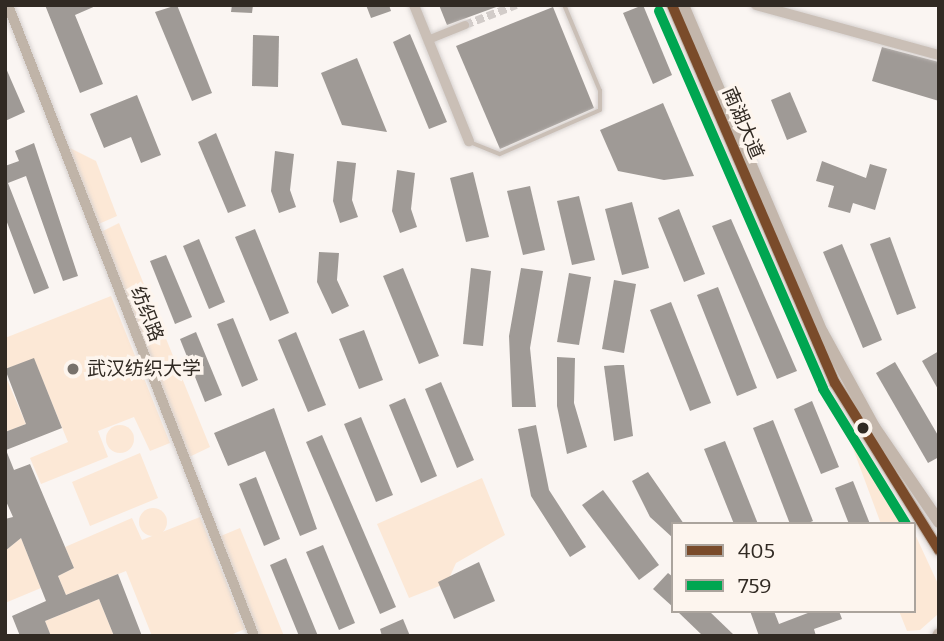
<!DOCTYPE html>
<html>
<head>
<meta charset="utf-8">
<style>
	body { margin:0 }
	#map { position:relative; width:944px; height:641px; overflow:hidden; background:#faf5f2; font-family:Bitter,"Noto Sans SC",serif }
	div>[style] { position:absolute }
	.green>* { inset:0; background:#fce8d6 }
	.round { border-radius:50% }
	.building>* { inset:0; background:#9f9a96 }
	.minor-tunnel>* { height:8px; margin-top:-4px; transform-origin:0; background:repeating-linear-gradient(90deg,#d2ccc9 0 8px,transparent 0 12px) }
	.roads { filter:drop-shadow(0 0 2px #d5d0ce) drop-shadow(0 0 2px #d5d0ce) }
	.service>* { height:3.5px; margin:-1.75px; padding:0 1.75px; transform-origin:1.75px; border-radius:1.75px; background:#cabfb6 }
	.minor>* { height:8px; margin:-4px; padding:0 4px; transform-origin:4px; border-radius:4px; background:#cabfb6 }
	.tertiary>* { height:10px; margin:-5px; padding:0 5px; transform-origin:5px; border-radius:5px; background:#cabfb6 }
	.secondary>* { height:10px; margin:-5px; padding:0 5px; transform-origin:5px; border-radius:5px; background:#c0b4a8 }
	.primary>* { height:12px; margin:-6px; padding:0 6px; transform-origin:6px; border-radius:6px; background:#c3b6ab }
	.bus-1>* { height:10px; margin:-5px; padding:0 5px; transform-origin:5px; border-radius:5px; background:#7a4b2a }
	.bus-2>* { height:10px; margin:-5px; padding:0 5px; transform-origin:5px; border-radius:5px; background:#00a651 }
	.dots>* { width:19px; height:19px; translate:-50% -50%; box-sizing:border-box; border:4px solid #fdf5ee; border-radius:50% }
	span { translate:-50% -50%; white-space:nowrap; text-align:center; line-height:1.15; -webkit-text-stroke:7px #fdf5ee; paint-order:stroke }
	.street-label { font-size:19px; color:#312a23 }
	.poi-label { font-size:19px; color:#312a23 }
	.left { translate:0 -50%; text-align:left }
	.frame { position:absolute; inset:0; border:7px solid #312a23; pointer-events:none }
	.legend { position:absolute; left:671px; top:522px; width:245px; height:91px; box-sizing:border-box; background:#fdf5ee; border:2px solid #aba49d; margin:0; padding:9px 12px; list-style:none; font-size:21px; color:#312a23 }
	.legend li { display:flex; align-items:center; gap:14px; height:35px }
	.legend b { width:35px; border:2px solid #aba49d }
</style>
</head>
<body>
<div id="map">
	<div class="green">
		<div style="clip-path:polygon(62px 144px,96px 161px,117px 216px,94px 226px)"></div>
		<div style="clip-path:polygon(119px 223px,210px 447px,185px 459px,97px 234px)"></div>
		<div style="clip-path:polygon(111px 296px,170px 443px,150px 451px,134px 417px,98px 431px,108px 457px,41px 484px,30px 458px,68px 442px,34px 359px,5px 369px,5px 338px)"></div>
		<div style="clip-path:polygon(5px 375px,26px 424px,5px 432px)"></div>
		<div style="clip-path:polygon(838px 408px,892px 503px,908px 524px,881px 524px)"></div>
		<div class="round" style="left:106px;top:425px;width:28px;height:28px"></div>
		<div style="clip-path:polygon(140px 453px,158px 498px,90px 526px,72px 482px)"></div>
		<div style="clip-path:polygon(482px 478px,505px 535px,456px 563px,447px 583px,409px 598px,377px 524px)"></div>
		<div class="round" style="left:139px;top:508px;width:28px;height:28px"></div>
		<div style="clip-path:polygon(200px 517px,245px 629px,228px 636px,152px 636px,126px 571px,66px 595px,58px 576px,74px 568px,65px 547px,132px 518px,142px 540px)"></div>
		<div style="clip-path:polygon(240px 528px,284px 636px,254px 636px,216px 538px)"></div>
		<div style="clip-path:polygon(914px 532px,939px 586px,939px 603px,937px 615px,920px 630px,907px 631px,899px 611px,914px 611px)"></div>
		<div style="clip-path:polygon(21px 538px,41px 588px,5px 603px,5px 551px)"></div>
		<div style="clip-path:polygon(99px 599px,114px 636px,51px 636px,45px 621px)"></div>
	</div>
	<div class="building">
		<div style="clip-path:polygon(45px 5px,98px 5px,75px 15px,103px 84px,80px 93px)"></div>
		<div style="clip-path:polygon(177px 5px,212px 93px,192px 101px,155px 12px)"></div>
		<div style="clip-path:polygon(232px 5px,253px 5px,252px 13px,231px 12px)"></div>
		<div style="clip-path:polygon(366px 5px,389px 5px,391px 11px,371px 18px)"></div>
		<div style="clip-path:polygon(439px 5px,499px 5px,499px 6px,447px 25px)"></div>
		<div style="clip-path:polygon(643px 5px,672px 75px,653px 84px,623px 13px)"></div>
		<div style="clip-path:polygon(553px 7px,594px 108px,500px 149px,456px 46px)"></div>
		<div style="clip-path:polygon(410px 34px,447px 122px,429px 129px,393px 42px)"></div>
		<div style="clip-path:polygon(253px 35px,279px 36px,278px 87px,252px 86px)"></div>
		<div style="clip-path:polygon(882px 47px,939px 62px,939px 101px,872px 81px)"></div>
		<div style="clip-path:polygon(357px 58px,387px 132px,342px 125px,321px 73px)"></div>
		<div style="clip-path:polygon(5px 66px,25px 112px,5px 121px)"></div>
		<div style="clip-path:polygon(790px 92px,807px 132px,787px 140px,771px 100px)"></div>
		<div style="clip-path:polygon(137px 95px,161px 155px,141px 163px,131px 137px,104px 148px,90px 114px)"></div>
		<div style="clip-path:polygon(663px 103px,694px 176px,664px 180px,618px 171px,600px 130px)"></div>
		<div style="clip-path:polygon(216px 133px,246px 206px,228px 213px,198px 142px)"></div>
		<div style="clip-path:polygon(34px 143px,78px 276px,63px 281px,26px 176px,8px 183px,49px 288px,34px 294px,5px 217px,5px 166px,19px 161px,15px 151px)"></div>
		<div style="clip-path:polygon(275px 151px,294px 154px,290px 190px,296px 207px,279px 213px,271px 191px)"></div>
		<div style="clip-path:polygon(337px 161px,356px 163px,352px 200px,358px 217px,340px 223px,333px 201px)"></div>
		<div style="clip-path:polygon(822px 161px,866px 178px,870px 164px,887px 169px,875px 210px,853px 203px,850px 213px,828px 207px,834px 186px,816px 181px)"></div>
		<div style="clip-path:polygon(397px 170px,415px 173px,411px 209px,417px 227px,400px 233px,392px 211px)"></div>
		<div style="clip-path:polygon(473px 172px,489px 237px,466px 242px,450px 178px)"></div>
		<div style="clip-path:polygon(530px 186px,545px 250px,523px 255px,507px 191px)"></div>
		<div style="clip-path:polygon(579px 196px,595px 260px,572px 265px,557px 201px)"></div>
		<div style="clip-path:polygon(632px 202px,649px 268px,622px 275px,605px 209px)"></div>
		<div style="clip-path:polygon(679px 209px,705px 274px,684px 282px,658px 218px)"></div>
		<div style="clip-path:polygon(731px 219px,797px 371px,777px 379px,712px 226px)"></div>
		<div style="clip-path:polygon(255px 229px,289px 313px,270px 321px,235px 237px)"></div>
		<div style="clip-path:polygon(890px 237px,916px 308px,897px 315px,870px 244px)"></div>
		<div style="clip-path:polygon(199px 239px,225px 302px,209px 309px,183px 246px)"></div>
		<div style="clip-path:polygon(842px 244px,882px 340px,863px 348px,823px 252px)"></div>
		<div style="clip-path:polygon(319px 252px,339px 253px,337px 280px,349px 306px,332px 314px,317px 282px)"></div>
		<div style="clip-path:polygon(166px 255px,192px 317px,175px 324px,150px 261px)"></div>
		<div style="clip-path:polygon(403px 268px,439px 356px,419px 364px,383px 276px)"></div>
		<div style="clip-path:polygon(471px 268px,491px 271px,483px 346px,463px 344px)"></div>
		<div style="clip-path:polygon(521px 268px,543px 271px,530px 348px,536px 407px,512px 407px,509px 336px)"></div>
		<div style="clip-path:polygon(569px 273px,591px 277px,579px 345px,557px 342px)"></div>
		<div style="clip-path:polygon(614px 280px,636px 284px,624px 353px,602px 349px)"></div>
		<div style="clip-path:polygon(718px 287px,757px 388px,737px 396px,697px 295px)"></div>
		<div style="clip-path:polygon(671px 302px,711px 403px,690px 411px,650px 310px)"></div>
		<div style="clip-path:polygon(233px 318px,258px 380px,242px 387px,217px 324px)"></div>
		<div style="clip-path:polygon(364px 330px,383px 380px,359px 389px,339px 339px)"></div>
		<div style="clip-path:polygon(196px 332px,222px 395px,205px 402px,180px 339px)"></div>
		<div style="clip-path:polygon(296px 332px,326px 405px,308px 412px,278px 340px)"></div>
		<div style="clip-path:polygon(939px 351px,939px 391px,922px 361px)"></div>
		<div style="clip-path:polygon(557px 357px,575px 358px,574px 403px,587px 447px,567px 454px,557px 406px)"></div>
		<div style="clip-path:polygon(34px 358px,62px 428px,6px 450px,14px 470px,30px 464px,74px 568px,58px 576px,66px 595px,118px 574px,142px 636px,114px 636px,99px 599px,45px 621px,51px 636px,20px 636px,12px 616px,46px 601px,21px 538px,5px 551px,5px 519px,13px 517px,5px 499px,5px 432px,26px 424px,5px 369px)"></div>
		<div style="clip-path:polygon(895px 362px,939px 437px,939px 457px,928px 463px,876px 373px)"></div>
		<div style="clip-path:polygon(617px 365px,624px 365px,633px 436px,614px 441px,604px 366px)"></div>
		<div style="clip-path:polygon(441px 382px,474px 460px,457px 468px,425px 389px)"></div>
		<div style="clip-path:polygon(405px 398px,437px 476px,421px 483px,389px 405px)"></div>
		<div style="clip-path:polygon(812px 401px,839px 467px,821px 474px,794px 409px)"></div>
		<div style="clip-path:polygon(274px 408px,317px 529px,300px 536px,265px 451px,228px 466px,214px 433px)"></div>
		<div style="clip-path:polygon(361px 417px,393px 495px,376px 502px,344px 424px)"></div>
		<div style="clip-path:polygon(773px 420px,813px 521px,806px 524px,790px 524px,753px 428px)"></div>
		<div style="clip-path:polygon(536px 425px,549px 490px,586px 547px,570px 557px,531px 496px,518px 429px)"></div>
		<div style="clip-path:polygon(322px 435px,396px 607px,380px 614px,306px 442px)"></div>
		<div style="clip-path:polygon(725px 441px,758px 524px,734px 524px,704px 449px)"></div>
		<div style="clip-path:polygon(648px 472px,684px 524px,673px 524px,673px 538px,650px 517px,632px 481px)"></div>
		<div style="clip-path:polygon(256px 477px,280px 539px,264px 546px,239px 484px)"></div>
		<div style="clip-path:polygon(853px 481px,870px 524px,849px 524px,835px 488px)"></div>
		<div style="clip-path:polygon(603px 490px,659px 565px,639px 580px,582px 505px)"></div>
		<div style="clip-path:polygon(323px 545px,355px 623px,339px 630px,306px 552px)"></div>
		<div style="clip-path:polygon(286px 558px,318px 636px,299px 636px,270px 565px)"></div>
		<div style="clip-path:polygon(479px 562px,495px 601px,454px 619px,438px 582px)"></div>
		<div style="clip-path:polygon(668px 573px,673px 577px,673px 607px,653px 589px)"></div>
		<div style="clip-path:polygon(677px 611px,709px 611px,735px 636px,703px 636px)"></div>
		<div style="clip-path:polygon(750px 611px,774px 611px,779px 624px,813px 611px,839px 611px,842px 619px,814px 629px,816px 636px,759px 636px)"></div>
		<div style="clip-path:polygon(403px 619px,410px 636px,382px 636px,380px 629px)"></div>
	</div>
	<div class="minor-tunnel">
		<div style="left:465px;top:25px;width:55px;rotate:-21.4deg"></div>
	</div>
	<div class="roads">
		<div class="service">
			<div style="left:470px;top:142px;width:32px;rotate:22deg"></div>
			<div style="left:500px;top:154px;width:109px;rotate:-23.7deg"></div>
			<div style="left:600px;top:110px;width:19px;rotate:-90deg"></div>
			<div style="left:600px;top:91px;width:93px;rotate:-112.7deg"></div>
		</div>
		<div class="minor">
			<div style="left:428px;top:40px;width:40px;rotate:-22deg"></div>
		</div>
		<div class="tertiary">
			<div style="left:414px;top:5px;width:147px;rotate:68deg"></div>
			<div style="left:756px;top:5px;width:190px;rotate:15.3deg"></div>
		</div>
		<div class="secondary">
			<div style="left:8px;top:5px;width:677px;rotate:68.7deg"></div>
		</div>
		<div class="primary">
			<div style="left:672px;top:5px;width:412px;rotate:66.7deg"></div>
			<div style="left:835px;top:383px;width:197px;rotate:58.1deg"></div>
			<div style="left:683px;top:5px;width:355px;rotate:67deg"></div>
			<div style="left:822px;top:332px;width:108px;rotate:61.3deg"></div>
			<div style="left:874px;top:427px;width:115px;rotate:55.6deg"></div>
			<div style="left:938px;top:636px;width:2px;rotate:-63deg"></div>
		</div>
	</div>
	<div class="bus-1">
		<div style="left:672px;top:5px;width:412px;rotate:66.7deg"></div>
		<div style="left:835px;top:383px;width:197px;rotate:58.1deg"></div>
	</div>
	<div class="bus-2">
		<div style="left:659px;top:11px;width:412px;rotate:66.5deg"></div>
		<div style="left:823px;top:389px;width:158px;rotate:58.4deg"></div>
	</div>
	<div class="dots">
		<div style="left:73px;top:369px;background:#77716b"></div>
		<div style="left:863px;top:428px;background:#312a23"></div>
	</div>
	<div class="street-label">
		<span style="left:743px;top:123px;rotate:67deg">南湖大道</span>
		<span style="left:147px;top:314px;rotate:69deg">纺织路</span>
	</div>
	<div class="poi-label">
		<span class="left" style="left:87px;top:369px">武汉纺织大学</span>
	</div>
	<div class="frame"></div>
	<ul class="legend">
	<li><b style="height:9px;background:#7a4b2a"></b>405</li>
	<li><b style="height:9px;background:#00a651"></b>759</li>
	</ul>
</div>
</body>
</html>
